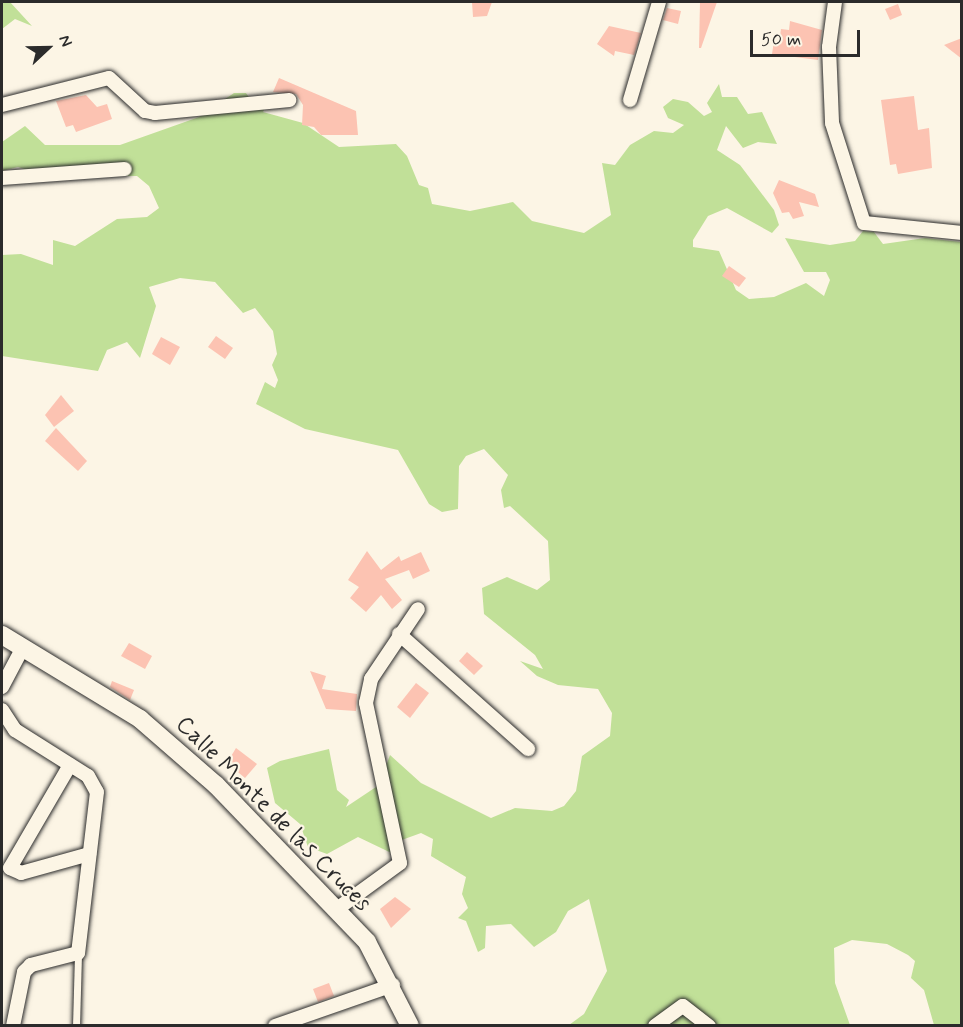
<!DOCTYPE html>
<html>
<head>
<meta charset="utf-8">
<style>
	body { margin:0 }
	#map { position:relative; width:963px; height:1027px; overflow:hidden; background:#fcf5e5; font-family:Mynerve,sans-serif }
	div>[style] { position:absolute }
	.green>* { inset:0; background:#c1e098 }
	.building>* { inset:0; background:#fcc3b2 }
	.roads { filter:drop-shadow(0 0 2px #2b2b2b) drop-shadow(0 0 2px #2b2b2b) }
	.lane>* { height:7px; margin:-3.5px; padding:0 3.5px; transform-origin:3.5px; border-radius:3.5px; background:#fcf5e5 }
	.street>* { height:14px; margin:-7px; padding:0 7px; transform-origin:7px; border-radius:7px; background:#fcf5e5 }
	.secondary>* { height:18px; margin:-9px; padding:0 9px; transform-origin:9px; border-radius:9px; background:#fcf5e5 }
	span { translate:-50% -50%; white-space:nowrap; text-align:center; line-height:1.15; -webkit-text-stroke:4.5px #fcf5e5; paint-order:stroke }
	.street-label { font-size:24px; color:#2b2b2b }
	.frame { position:absolute; inset:0; border:3px solid #2b2b2b; pointer-events:none }
	.north { position:absolute; left:18px; top:18px; width:60px; height:60px; -webkit-text-stroke:4px #fcf5e5; paint-order:stroke; rotate:68deg; font-size:16px; font-weight:700; line-height:24px; text-align:center; color:#2b2b2b }
	.north::after { content:''; display:block; margin:auto; width:21px; height:27px; background:#2b2b2b; clip-path:polygon(50% 0,100% 100%,50% 72%,0 100%) }
	.scale { position:absolute; left:750px; top:30px; width:110px; height:27px; box-sizing:border-box; border:3px solid #2b2b2b; border-top:0; padding-left:8px; font-size:18px; line-height:21px; white-space:nowrap; color:#2b2b2b; -webkit-text-stroke:4px #fcf5e5; paint-order:stroke }
</style>
</head>
<body>
<div id="map">
	<div class="green">
		<div style="clip-path:polygon(2px 2px,10px 2px,32px 26px,15px 19px,2px 29px)"></div>
		<div style="clip-path:polygon(719px 84px,722px 97px,737px 97px,748px 114px,762px 112px,777px 144px,758px 142px,743px 148px,726px 126px,717px 150px,740px 165px,774px 210px,779px 225px,772px 233px,727px 208px,708px 216px,693px 240px,693px 247px,719px 251px,736px 290px,749px 299px,774px 297px,806px 283px,824px 296px,830px 280px,826px 272px,804px 272px,785px 238px,830px 245px,855px 241px,863px 231px,874px 232px,883px 244px,925px 238px,961px 242px,961px 1025px,934px 1025px,924px 990px,911px 978px,915px 961px,908px 955px,887px 944px,852px 940px,834px 948px,835px 983px,850px 1025px,569px 1025px,584px 1014px,607px 971px,589px 899px,568px 911px,556px 932px,534px 947px,511px 924px,486px 926px,485px 948px,478px 952px,466px 921px,458px 918px,468px 908px,462px 894px,466px 877px,431px 856px,433px 839px,421px 833px,399px 841px,406px 860px,358px 837px,327px 854px,308px 847px,300px 824px,275px 803px,267px 768px,280px 761px,329px 749px,337px 790px,349px 800px,346px 807px,379px 785px,390px 755px,421px 783px,491px 818px,515px 808px,552px 811px,564px 806px,576px 791px,582px 756px,610px 736px,612px 713px,598px 689px,558px 685px,537px 676px,520px 661px,543px 669px,535px 655px,484px 614px,482px 588px,507px 577px,537px 590px,550px 580px,548px 541px,510px 506px,504px 508px,501px 490px,508px 475px,484px 449px,466px 456px,459px 466px,458px 509px,442px 512px,429px 504px,398px 450px,305px 429px,256px 404px,265px 382px,275px 388px,278px 380px,272px 365px,277px 354px,273px 331px,255px 308px,243px 313px,215px 282px,180px 278px,149px 287px,156px 306px,140px 358px,127px 342px,107px 350px,98px 371px,2px 356px,2px 255px,21px 254px,53px 265px,53px 240px,75px 246px,117px 219px,147px 217px,159px 208px,149px 186px,137px 176px,47px 176px,18px 167px,2px 171px,2px 142px,25px 126px,45px 145px,120px 145px,199px 117px,234px 93px,246px 93px,255px 106px,266px 106px,263px 112px,303px 123px,339px 147px,396px 144px,407px 156px,419px 185px,428px 188px,432px 204px,470px 211px,513px 202px,532px 221px,584px 233px,611px 215px,602px 163px,615px 165px,630px 145px,654px 131px,673px 133px,684px 125px,668px 118px,663px 107px,673px 99px,688px 102px,704px 116px,712px 112px,707px 103px)"></div>
	</div>
	<div class="building">
		<div style="clip-path:polygon(472px 2px,492px 2px,487px 16px,473px 17px)"></div>
		<div style="clip-path:polygon(700px 2px,717px 2px,701px 48px,699px 48px)"></div>
		<div style="clip-path:polygon(898px 4px,902px 15px,890px 20px,885px 9px)"></div>
		<div style="clip-path:polygon(667px 8px,681px 11px,678px 24px,663px 20px)"></div>
		<div style="clip-path:polygon(790px 21px,822px 30px,818px 60px,772px 54px,774px 41px,779px 43px,781px 29px,789px 30px)"></div>
		<div style="clip-path:polygon(609px 26px,641px 33px,634px 55px,615px 51px,614px 56px,597px 44px)"></div>
		<div style="clip-path:polygon(962px 38px,962px 59px,944px 45px)"></div>
		<div style="clip-path:polygon(279px 78px,356px 111px,358px 135px,321px 135px,314px 127px,302px 125px,303px 105px,296px 94px,273px 92px)"></div>
		<div style="clip-path:polygon(86px 95px,97px 107px,107px 104px,112px 119px,76px 132px,73px 125px,66px 127px,56px 101px)"></div>
		<div style="clip-path:polygon(914px 96px,918px 130px,929px 128px,932px 168px,898px 174px,896px 164px,890px 165px,881px 100px)"></div>
		<div style="clip-path:polygon(779px 180px,815px 194px,819px 207px,799px 202px,804px 216px,793px 219px,789px 212px,782px 213px,773px 193px)"></div>
		<div style="clip-path:polygon(729px 266px,746px 278px,739px 287px,722px 276px)"></div>
		<div style="clip-path:polygon(216px 336px,233px 348px,225px 359px,208px 347px)"></div>
		<div style="clip-path:polygon(161px 337px,180px 347px,170px 365px,152px 354px)"></div>
		<div style="clip-path:polygon(61px 395px,74px 411px,54px 427px,45px 415px)"></div>
		<div style="clip-path:polygon(56px 428px,87px 461px,78px 471px,45px 441px)"></div>
		<div style="clip-path:polygon(367px 551px,381px 570px,399px 556px,401px 561px,421px 552px,430px 571px,413px 579px,409px 570px,385px 579px,402px 600px,392px 609px,381px 595px,366px 612px,350px 598px,359px 587px,348px 580px)"></div>
		<div style="clip-path:polygon(129px 643px,152px 656px,145px 669px,121px 656px)"></div>
		<div style="clip-path:polygon(467px 652px,483px 666px,474px 675px,459px 661px)"></div>
		<div style="clip-path:polygon(310px 671px,326px 676px,322px 689px,357px 694px,356px 711px,326px 709px)"></div>
		<div style="clip-path:polygon(112px 681px,134px 690px,130px 700px,110px 687px)"></div>
		<div style="clip-path:polygon(416px 683px,429px 693px,410px 718px,397px 707px)"></div>
		<div style="clip-path:polygon(236px 748px,257px 764px,245px 778px,227px 763px)"></div>
		<div style="clip-path:polygon(395px 897px,411px 909px,391px 928px,380px 909px)"></div>
		<div style="clip-path:polygon(329px 983px,334px 996px,318px 1002px,313px 989px)"></div>
	</div>
	<div class="roads">
		<div class="lane">
			<div style="left:76px;top:1026px;width:73px;rotate:-88.4deg"></div>
		</div>
		<div class="street">
			<div style="left:835px;top:2px;width:45px;rotate:97.6deg"></div>
			<div style="left:829px;top:47px;width:76px;rotate:87.7deg"></div>
			<div style="left:832px;top:123px;width:105px;rotate:72.3deg"></div>
			<div style="left:864px;top:223px;width:99px;rotate:5.8deg"></div>
			<div style="left:630px;top:100px;width:102px;rotate:-73.5deg"></div>
			<div style="left:2px;top:105px;width:110px;rotate:-14.2deg"></div>
			<div style="left:109px;top:78px;width:49px;rotate:42.5deg"></div>
			<div style="left:145px;top:111px;width:10px;rotate:11deg"></div>
			<div style="left:155px;top:113px;width:135px;rotate:-5.5deg"></div>
			<div style="left:2px;top:178px;width:123px;rotate:-4.2deg"></div>
			<div style="left:399px;top:634px;width:173px;rotate:41.7deg"></div>
			<div style="left:2px;top:687px;width:43px;rotate:-62.2deg"></div>
			<div style="left:2px;top:710px;width:24px;rotate:57deg"></div>
			<div style="left:15px;top:730px;width:86px;rotate:32.2deg"></div>
			<div style="left:88px;top:776px;width:18px;rotate:61deg"></div>
			<div style="left:97px;top:792px;width:162px;rotate:96.7deg"></div>
			<div style="left:78px;top:953px;width:49px;rotate:165.7deg"></div>
			<div style="left:31px;top:965px;width:10px;rotate:135deg"></div>
			<div style="left:24px;top:972px;width:55px;rotate:101.5deg"></div>
			<div style="left:70px;top:765px;width:119px;rotate:120.2deg"></div>
			<div style="left:10px;top:868px;width:12px;rotate:24deg"></div>
			<div style="left:21px;top:873px;width:71px;rotate:-15.6deg"></div>
			<div style="left:337px;top:909px;width:78px;rotate:-36.1deg"></div>
			<div style="left:400px;top:863px;width:164px;rotate:-102deg"></div>
			<div style="left:366px;top:703px;width:25px;rotate:-78deg"></div>
			<div style="left:371px;top:679px;width:84px;rotate:-56.1deg"></div>
			<div style="left:275px;top:1026px;width:125px;rotate:-19.2deg"></div>
			<div style="left:655px;top:1026px;width:34px;rotate:-36deg"></div>
			<div style="left:683px;top:1006px;width:33px;rotate:38deg"></div>
		</div>
		<div class="secondary">
			<div style="left:2px;top:635px;width:162px;rotate:31.3deg"></div>
			<div style="left:140px;top:719px;width:101px;rotate:41deg"></div>
			<div style="left:216px;top:785px;width:218px;rotate:46.1deg"></div>
			<div style="left:367px;top:942px;width:94px;rotate:62.9deg"></div>
		</div>
	</div>
	<div class="street-label">
		<span style="left:273px;top:814px;rotate:45deg">Calle Monte de las Cruces</span>
	</div>
	<div class="frame"></div>
	<div class="north">N</div>
	<div class="scale">50 m</div>
</div>
</body>
</html>
